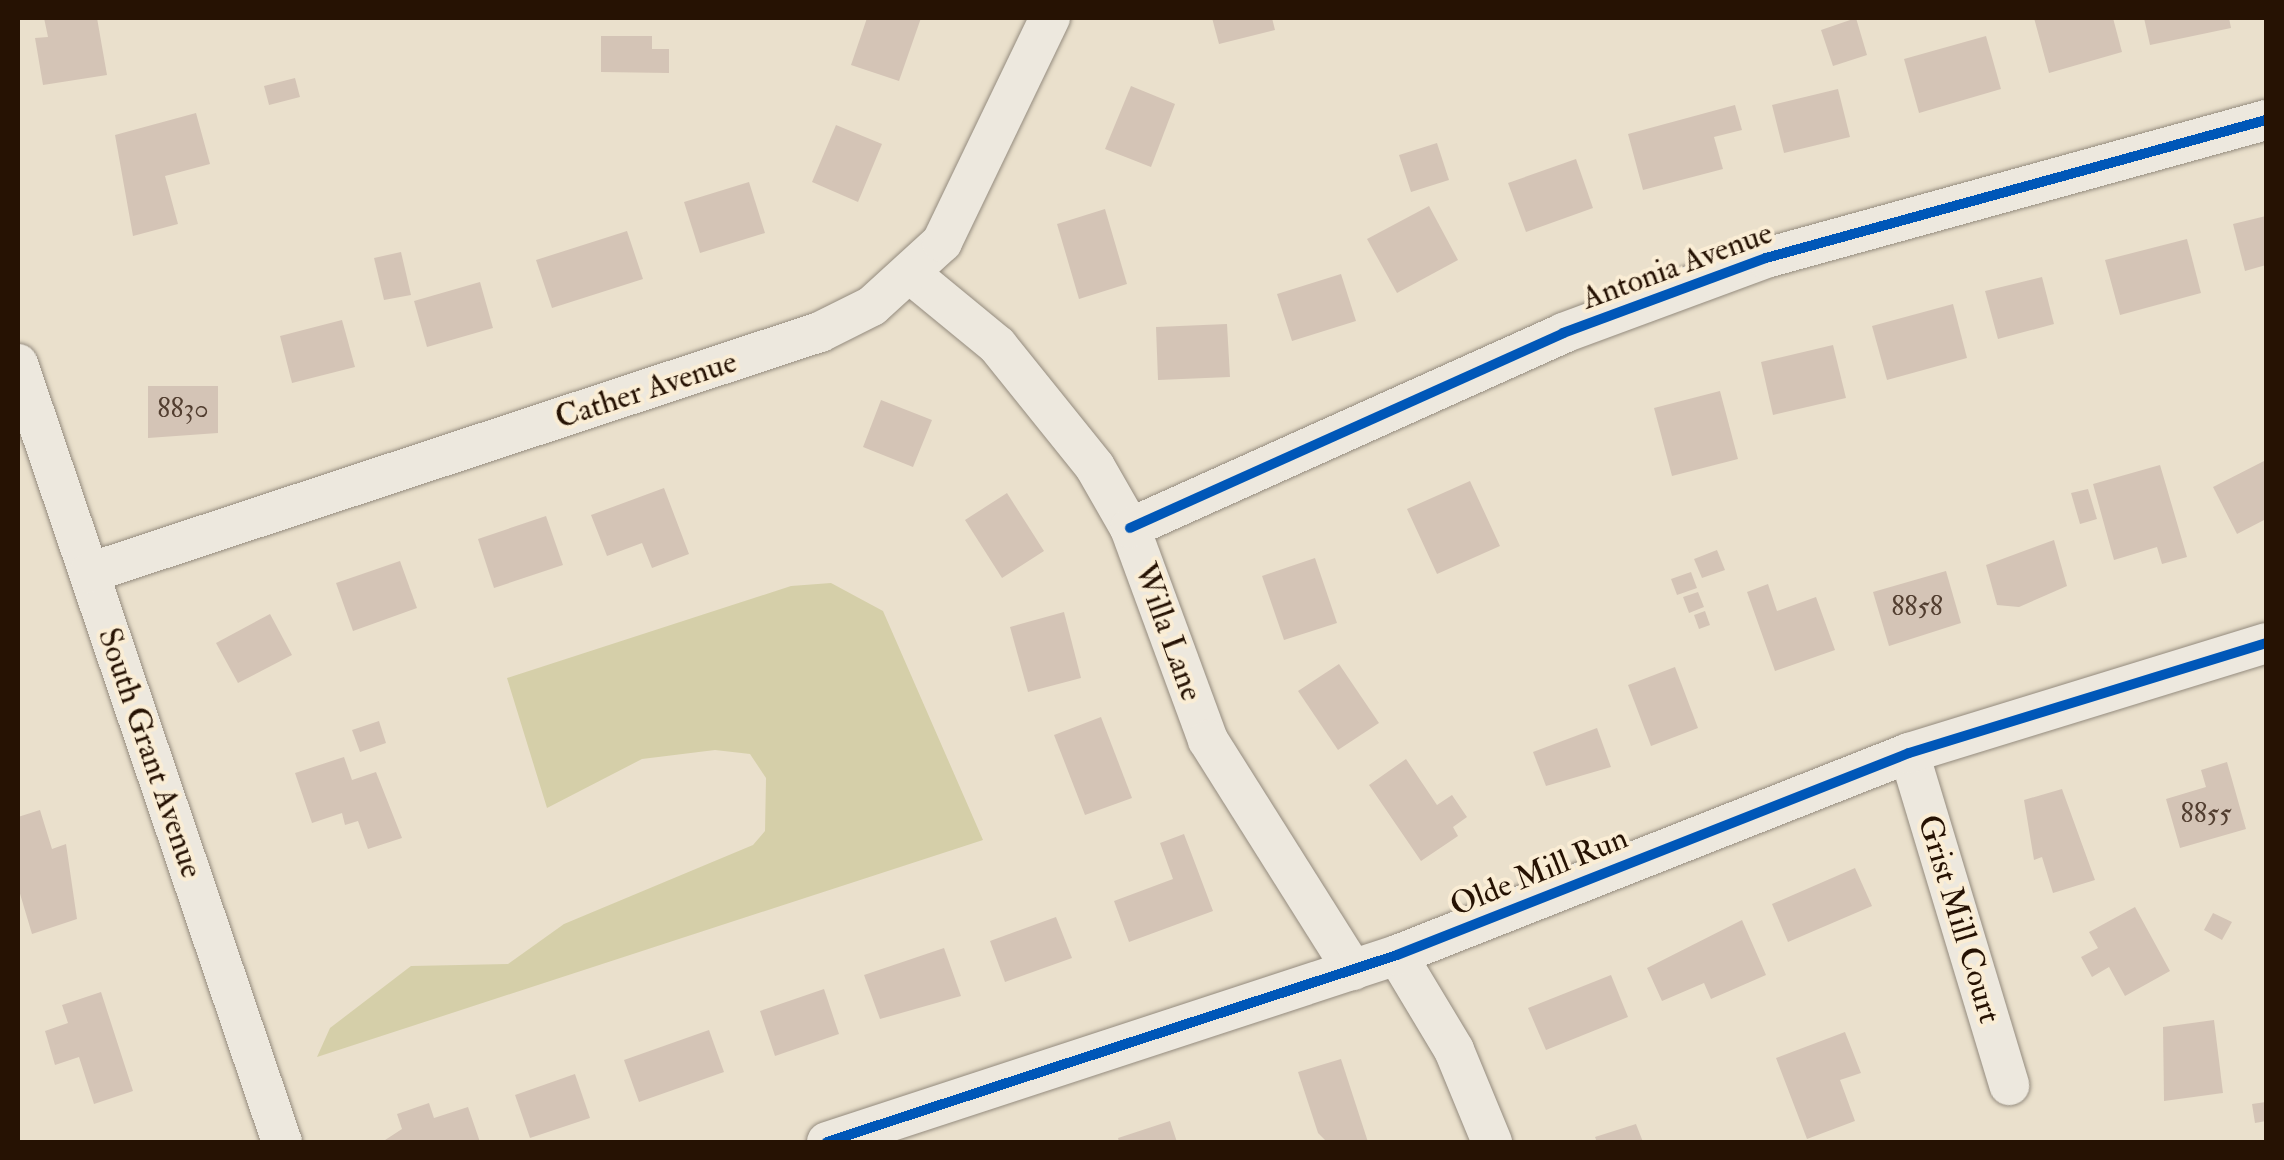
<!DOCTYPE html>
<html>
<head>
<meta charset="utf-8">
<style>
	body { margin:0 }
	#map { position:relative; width:2284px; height:1160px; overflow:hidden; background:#eae0cc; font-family:"IM FELL Double Pica",serif }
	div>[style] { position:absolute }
	.green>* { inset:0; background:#d5cfa9 }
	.building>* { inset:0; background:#d4c4b6 }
	.roads { filter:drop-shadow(0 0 2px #948b7e) drop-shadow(0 0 2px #948b7e) }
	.minor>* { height:40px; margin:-20px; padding:0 20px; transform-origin:20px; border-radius:20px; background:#ede8de }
	.cycleway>* { height:10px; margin:-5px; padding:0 5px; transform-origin:5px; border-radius:5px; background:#0057b8 }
	span { translate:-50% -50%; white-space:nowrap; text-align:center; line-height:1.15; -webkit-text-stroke:8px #faedd5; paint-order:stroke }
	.number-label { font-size:28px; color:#523e30 }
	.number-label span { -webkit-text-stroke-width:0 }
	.street-label { font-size:32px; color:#261203 }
	.frame { position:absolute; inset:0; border:20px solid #261203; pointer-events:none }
</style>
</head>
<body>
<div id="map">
	<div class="green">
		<div style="clip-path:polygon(831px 583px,883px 611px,983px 840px,317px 1057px,330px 1028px,411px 966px,508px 964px,564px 924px,753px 845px,765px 831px,766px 778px,750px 754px,715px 750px,642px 759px,547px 808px,507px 678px,791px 586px)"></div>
	</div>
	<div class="building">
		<div style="clip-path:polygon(44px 18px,97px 18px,107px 75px,43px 85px,35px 38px,48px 37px)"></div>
		<div style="clip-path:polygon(867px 18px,921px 18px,899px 81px,851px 65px)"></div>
		<div style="clip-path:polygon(1212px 18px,1272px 18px,1275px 30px,1219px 44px)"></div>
		<div style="clip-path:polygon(1856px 18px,1867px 55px,1833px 66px,1821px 30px)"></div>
		<div style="clip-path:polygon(2034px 18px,2113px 18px,2122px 52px,2049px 73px)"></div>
		<div style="clip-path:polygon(2144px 18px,2229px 18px,2231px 28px,2150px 45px)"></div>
		<div style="clip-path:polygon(601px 36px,652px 36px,652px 49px,669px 49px,669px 73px,601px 72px)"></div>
		<div style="clip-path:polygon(1986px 36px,2001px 89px,1919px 113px,1904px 59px)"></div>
		<div style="clip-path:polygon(295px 78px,300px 97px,269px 105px,264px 86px)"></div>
		<div style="clip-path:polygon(1131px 86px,1175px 104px,1151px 167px,1105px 149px)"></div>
		<div style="clip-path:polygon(1838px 89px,1850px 137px,1784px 153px,1772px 105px)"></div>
		<div style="clip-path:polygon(1735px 105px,1742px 130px,1714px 137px,1723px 169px,1643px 190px,1628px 134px)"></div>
		<div style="clip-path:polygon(196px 113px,210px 164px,165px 176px,178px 224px,133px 236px,115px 135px)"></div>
		<div style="clip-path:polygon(836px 125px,882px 144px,858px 202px,812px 182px)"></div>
		<div style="clip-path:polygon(1437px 143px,1449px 180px,1411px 192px,1399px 155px)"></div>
		<div style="clip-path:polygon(1576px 159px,1593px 208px,1526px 232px,1508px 183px)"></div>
		<div style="clip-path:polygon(749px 182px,765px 233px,700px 253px,684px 202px)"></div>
		<div style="clip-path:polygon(1429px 206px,1458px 260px,1397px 293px,1367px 239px)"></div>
		<div style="clip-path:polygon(1105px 209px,1127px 284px,1079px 299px,1057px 224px)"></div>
		<div style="clip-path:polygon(2266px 216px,2266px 265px,2245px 271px,2233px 224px)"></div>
		<div style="clip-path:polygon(627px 231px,643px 279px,552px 308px,536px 260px)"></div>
		<div style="clip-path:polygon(2187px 239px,2201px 293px,2120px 315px,2105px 260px)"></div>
		<div style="clip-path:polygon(401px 252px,411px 295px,384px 300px,374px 258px)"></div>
		<div style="clip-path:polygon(1341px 274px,1356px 321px,1292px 341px,1277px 294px)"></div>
		<div style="clip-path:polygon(2042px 277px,2054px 324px,1998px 339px,1985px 291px)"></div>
		<div style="clip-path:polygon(480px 282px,493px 328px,427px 347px,414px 301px)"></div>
		<div style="clip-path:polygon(1953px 304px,1967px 358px,1887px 380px,1872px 326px)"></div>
		<div style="clip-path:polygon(342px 320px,355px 367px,292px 383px,280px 336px)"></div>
		<div style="clip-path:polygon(1227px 324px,1230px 377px,1158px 380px,1156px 327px)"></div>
		<div style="clip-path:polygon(1833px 345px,1846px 398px,1773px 415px,1761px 362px)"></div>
		<div style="clip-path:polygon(148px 386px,218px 386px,218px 433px,148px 438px)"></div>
		<div style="clip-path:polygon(1720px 391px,1738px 459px,1672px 476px,1654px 408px)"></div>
		<div style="clip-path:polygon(881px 400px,932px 420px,913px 467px,863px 447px)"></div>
		<div style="clip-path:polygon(2266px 460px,2266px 519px,2237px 534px,2213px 487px)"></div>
		<div style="clip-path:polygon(2160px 465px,2187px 557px,2162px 564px,2157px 547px,2114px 560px,2093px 484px)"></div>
		<div style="clip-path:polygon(1470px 481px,1500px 546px,1437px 574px,1407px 509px)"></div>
		<div style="clip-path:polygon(664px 488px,689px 554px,652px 568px,642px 543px,607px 556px,591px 515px)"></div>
		<div style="clip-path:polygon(2088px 489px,2097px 519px,2080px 524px,2071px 493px)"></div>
		<div style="clip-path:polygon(1007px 493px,1044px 551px,1002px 578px,965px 520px)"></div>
		<div style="clip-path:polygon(546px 516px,563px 565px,494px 588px,478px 539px)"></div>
		<div style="clip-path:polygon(2054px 540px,2067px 586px,2019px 607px,1997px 605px,1986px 565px)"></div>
		<div style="clip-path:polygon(1717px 550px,1725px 570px,1702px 578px,1694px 559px)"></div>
		<div style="clip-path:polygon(1315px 558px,1337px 623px,1284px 640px,1262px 576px)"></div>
		<div style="clip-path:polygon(400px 561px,417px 608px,353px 631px,336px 583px)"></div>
		<div style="clip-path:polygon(1946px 571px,1961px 623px,1889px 646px,1873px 592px)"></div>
		<div style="clip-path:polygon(1691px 572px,1697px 588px,1677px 595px,1671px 579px)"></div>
		<div style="clip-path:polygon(1768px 584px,1777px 611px,1816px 597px,1835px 650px,1775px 671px,1747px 592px)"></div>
		<div style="clip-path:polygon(1698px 592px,1704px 607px,1689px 613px,1683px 597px)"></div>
		<div style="clip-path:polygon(1705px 611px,1710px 625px,1699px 629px,1694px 615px)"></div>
		<div style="clip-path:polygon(1064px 612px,1081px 678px,1028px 692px,1010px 627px)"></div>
		<div style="clip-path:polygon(270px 614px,292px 655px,238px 683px,216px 643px)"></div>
		<div style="clip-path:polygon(1339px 664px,1379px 723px,1338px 750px,1298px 691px)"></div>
		<div style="clip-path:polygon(1675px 667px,1698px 728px,1651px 746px,1628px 685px)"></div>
		<div style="clip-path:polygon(1101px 717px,1132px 798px,1085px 815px,1054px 735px)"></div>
		<div style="clip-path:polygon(379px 721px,386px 743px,360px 752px,352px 730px)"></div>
		<div style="clip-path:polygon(1597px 728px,1611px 767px,1546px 786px,1533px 752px)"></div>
		<div style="clip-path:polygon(344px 757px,352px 780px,376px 772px,402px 838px,368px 849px,358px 821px,345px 825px,342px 813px,312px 823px,295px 773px)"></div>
		<div style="clip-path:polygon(1406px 759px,1437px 805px,1452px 795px,1467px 817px,1453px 827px,1458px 836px,1421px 861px,1369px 785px)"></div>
		<div style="clip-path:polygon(2227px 762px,2246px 829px,2180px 848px,2166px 799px,2206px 787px,2201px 770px)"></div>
		<div style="clip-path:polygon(2062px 789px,2095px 880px,2053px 893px,2042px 857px,2034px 860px,2024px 800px)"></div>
		<div style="clip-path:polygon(40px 810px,52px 849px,66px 844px,77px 919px,32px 934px,18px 887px,18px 817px)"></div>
		<div style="clip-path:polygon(1184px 834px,1213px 911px,1129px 942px,1114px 901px,1173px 879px,1160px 843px)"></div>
		<div style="clip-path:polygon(1855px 868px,1872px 906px,1788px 942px,1772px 904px)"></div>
		<div style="clip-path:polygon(2135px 907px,2170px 971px,2125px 996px,2109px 967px,2092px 977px,2081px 957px,2098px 948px,2089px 932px)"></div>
		<div style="clip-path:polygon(2213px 913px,2232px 922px,2222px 940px,2204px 930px)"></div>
		<div style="clip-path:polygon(1056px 917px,1072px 958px,1005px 982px,990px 941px)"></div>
		<div style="clip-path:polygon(1742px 920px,1766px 975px,1711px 999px,1704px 983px,1662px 1001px,1647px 968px)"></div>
		<div style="clip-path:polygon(944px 948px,961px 996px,880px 1019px,864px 975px)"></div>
		<div style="clip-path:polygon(1611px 975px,1628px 1017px,1546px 1050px,1528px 1008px)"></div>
		<div style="clip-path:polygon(824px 989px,839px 1034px,775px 1056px,760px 1011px)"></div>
		<div style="clip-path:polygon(101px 992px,133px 1091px,94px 1104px,79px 1057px,55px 1065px,45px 1031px,68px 1023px,62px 1005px)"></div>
		<div style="clip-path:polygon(2214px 1020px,2223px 1093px,2164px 1101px,2163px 1027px)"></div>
		<div style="clip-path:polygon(709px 1030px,724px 1072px,639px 1102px,624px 1060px)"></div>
		<div style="clip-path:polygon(1845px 1032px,1861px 1073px,1840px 1080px,1855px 1121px,1807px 1139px,1776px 1058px)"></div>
		<div style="clip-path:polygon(1341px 1059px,1368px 1142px,1327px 1142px,1318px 1133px,1298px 1072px)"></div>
		<div style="clip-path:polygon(575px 1074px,590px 1118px,530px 1138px,515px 1095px)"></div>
		<div style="clip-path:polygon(2266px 1102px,2266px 1121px,2255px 1123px,2252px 1104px)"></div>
		<div style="clip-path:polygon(429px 1103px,434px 1118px,468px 1107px,480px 1142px,382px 1142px,402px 1129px,397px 1114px)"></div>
		<div style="clip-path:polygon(1170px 1121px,1177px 1142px,1119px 1142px,1118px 1138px)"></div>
		<div style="clip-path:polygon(1636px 1124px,1643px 1142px,1597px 1142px,1595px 1137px)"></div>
	</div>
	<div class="roads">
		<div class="minor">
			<div style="left:913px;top:276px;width:109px;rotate:39.4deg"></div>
			<div style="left:997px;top:345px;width:156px;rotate:51.2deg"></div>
			<div style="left:1095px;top:467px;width:70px;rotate:60.2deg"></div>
			<div style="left:1130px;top:528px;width:226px;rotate:69.8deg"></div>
			<div style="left:1208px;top:740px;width:272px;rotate:57.8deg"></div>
			<div style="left:18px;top:364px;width:822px;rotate:71.26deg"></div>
			<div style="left:1130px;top:528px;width:475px;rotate:-24.2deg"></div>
			<div style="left:1563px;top:333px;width:216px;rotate:-20.3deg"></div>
			<div style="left:1766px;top:258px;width:519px;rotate:-15.43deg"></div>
			<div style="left:89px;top:573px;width:770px;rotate:-18.25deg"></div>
			<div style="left:820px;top:332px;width:58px;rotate:-26.6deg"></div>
			<div style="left:872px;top:306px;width:95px;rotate:-42.4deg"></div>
			<div style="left:942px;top:242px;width:249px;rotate:-64.3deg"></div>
			<div style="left:1909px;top:753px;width:347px;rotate:73.2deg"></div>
			<div style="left:1397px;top:955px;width:111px;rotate:59deg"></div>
			<div style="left:1454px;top:1050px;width:100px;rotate:67.6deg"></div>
			<div style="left:827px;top:1142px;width:600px;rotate:-18.16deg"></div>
			<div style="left:1397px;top:955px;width:550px;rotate:-21.53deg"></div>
			<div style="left:1909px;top:753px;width:374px;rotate:-17.1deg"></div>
		</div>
	</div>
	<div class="cycleway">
		<div style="left:1130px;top:528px;width:475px;rotate:-24.2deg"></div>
		<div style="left:1563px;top:333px;width:216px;rotate:-20.3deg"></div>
		<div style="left:1766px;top:258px;width:519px;rotate:-15.43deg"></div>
		<div style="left:827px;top:1142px;width:600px;rotate:-18.16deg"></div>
		<div style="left:1397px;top:955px;width:550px;rotate:-21.53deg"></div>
		<div style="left:1909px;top:753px;width:374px;rotate:-17.1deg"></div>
	</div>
	<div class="number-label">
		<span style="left:183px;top:409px">8830</span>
		<span style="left:1917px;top:607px">8858</span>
		<span style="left:2206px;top:814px">8855</span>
	</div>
	<div class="street-label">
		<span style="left:1677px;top:266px;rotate:-20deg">Antonia Avenue</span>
		<span style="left:646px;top:390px;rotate:-18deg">Cather Avenue</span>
		<span style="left:1168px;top:632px;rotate:70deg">Willa Lane</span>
		<span style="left:150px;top:753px;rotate:71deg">South Grant Avenue</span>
		<span style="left:1539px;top:872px;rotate:-22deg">Olde Mill Run</span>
		<span style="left:1959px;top:919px;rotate:73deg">Grist Mill Court</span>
	</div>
	<div class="frame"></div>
</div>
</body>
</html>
